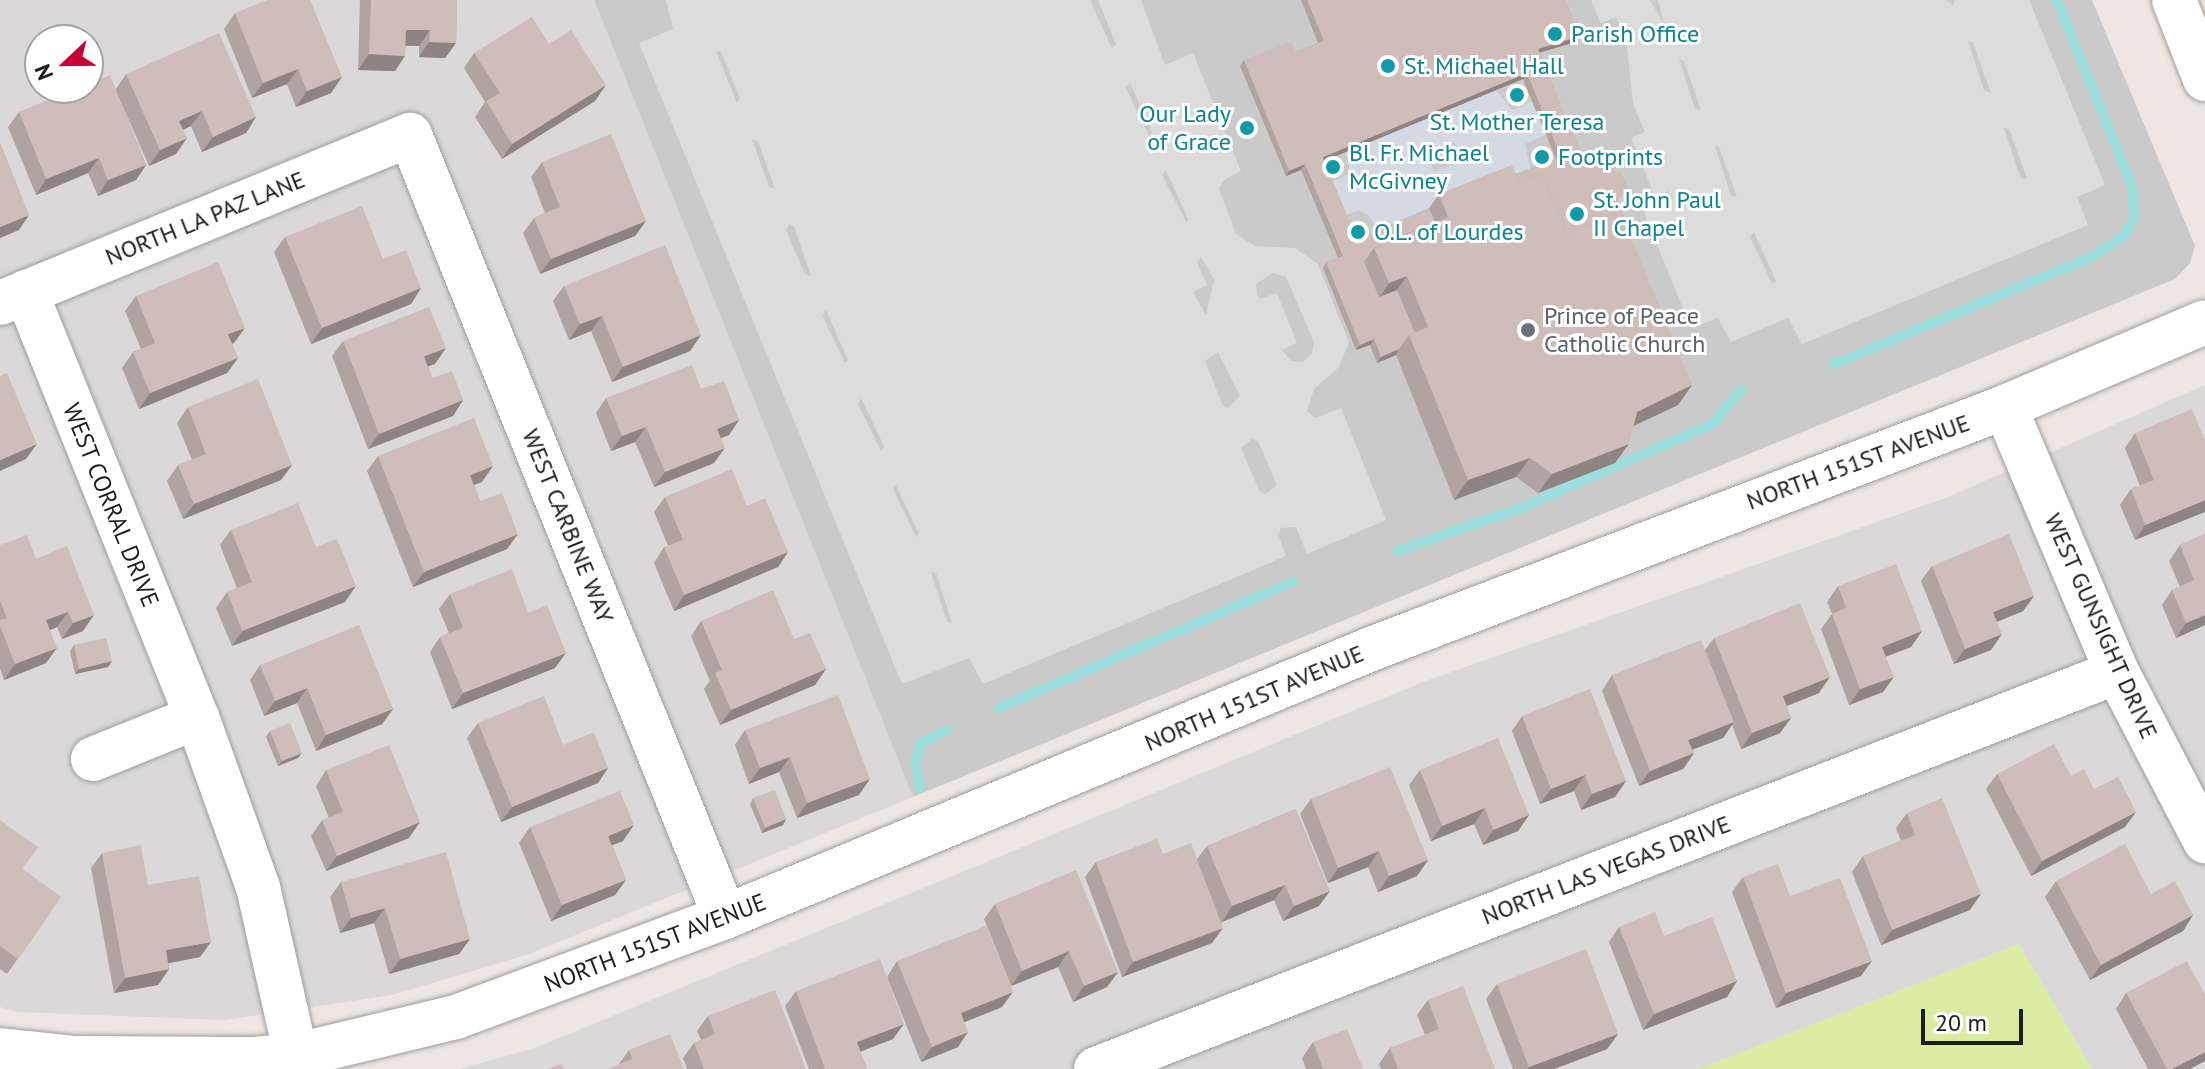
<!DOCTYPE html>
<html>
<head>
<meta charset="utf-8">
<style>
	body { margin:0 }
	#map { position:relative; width:2205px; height:1069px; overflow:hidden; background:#eee6e0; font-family:"PT Sans",sans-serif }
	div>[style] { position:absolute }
	.residential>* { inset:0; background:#dad8d9 }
	.religious>* { inset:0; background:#cacaca }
	.grass>* { inset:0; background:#daeca2 }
	.parking>* { inset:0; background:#dcdcdc }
	.plaza>* { inset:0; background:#d5d9e4 }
	.stream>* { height:10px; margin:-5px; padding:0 5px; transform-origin:5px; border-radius:5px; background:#9ddfdc }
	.roads { filter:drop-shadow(0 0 2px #9d9d9d) drop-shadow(0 0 2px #9d9d9d) }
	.minor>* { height:44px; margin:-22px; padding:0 22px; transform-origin:22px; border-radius:22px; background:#fff }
	.wall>* { inset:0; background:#b1a39f }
	.shaded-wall>* { inset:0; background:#908482 }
	.building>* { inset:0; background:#cebdb9 }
	.dots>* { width:22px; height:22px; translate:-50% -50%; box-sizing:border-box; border:4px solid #fff; border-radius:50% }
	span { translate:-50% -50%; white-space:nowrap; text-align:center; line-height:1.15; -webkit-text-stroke:6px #fff; paint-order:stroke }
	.culture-label { font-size:24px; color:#0d838f }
	.left { translate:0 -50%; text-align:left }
	.right { translate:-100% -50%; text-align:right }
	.street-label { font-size:24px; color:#1c1c1c }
	.worship-label { font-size:24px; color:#5b616d }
	.north { position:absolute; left:24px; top:24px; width:80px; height:80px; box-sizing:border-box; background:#fff; border:2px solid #a4a4a4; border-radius:50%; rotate:248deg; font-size:22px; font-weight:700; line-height:32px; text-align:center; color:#1c1c1c }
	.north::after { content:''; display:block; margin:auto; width:28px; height:36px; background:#c70035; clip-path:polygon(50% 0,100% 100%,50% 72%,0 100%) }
	.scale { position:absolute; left:1921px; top:1009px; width:102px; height:36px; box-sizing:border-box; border:4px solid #1c1c1c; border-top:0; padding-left:10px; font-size:24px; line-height:28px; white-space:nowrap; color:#1c1c1c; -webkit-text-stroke:6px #fff; paint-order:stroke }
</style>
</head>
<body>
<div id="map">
	<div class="residential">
		<div style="clip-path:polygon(evenodd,0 0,594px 0,913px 797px,529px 954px,392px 995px,225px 1020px,18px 1012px,0 1007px,0 0,40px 40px,88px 40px,88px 88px,40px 88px,40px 40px)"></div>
		<div style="clip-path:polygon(2205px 385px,2205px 1069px,2092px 1069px,2019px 944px,1699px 1069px,459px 1069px,535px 1048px,1423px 682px,1948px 497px)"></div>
	</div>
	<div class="religious">
		<div style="clip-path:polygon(594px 0,2092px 0,2195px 246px,2190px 263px,2175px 279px,913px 797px)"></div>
	</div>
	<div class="grass">
		<div style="clip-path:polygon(2019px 944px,2092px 1069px,1699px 1069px)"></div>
	</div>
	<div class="parking">
		<div style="clip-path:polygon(evenodd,666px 0,1090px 0,1112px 49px,1116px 44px,1098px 0,1141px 0,1165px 65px,1193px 53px,1241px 171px,1224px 180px,1219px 189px,1236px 234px,1255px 246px,1295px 248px,1318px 264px,1349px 342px,1339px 367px,1314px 389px,1307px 411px,1315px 418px,1341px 408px,1386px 520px,1307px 554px,1296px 527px,1281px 528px,1278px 534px,1286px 556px,983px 684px,969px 658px,902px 684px,639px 43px,673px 29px,666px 0,716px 51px,721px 52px,740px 98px,737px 103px,716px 51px,666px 0,1130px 83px,1152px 132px,1149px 136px,1126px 88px,1130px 83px,666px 0,752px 139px,758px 141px,775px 189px,769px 187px,752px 139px,666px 0,1166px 170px,1188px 219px,1186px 222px,1162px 175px,1166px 170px,666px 0,789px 224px,794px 226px,811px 276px,805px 275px,786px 230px,789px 224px,666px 0,1201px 257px,1214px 280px,1206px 315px,1193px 292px,1207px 285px,1197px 262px,1201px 257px,666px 0,1273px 273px,1286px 277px,1314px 342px,1312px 353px,1303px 362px,1291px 361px,1282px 350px,1297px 343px,1277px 293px,1260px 299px,1257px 295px,1256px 284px,1273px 273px,666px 0,826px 310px,848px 360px,845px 363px,822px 315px,826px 310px,666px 0,1218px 352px,1240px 396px,1228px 408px,1223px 406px,1205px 361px,1218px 352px,666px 0,861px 398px,884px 446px,881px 451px,858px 404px,861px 398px,666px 0,1252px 439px,1258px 441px,1277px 485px,1266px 494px,1260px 492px,1241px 448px,1252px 439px,666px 0,896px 485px,919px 534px,916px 537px,893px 489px,896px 485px,666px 0,931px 572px,936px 573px,952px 623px,947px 621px,931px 572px)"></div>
		<div style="clip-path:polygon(evenodd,1591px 0,1650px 0,1664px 24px,1658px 0,1947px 0,1953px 6px,1955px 0,2029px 0,2105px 185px,2077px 197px,2088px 225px,1802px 344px,1788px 318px,1731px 342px,1718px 318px,1691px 328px,1644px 213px,1673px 198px,1668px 191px,1655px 197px,1631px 138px,1645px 132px,1633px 104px,1626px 38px,1616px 17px,1601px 23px,1591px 0,1968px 41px,1973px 43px,1991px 93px,1984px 90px,1968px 41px,1591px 0,1679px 59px,1684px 61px,1701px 110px,1695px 109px,1679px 59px,1591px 0,2004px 128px,2009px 129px,2027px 179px,2021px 179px,2004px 128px,1591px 0,1715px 146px,1719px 147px,1737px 197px,1731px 196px,1715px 146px,1591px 0,1754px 232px,1776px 281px,1772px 284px,1750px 237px,1754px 232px)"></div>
	</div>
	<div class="plaza">
		<div style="clip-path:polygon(evenodd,1496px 90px,1512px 110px,1532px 102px,1546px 135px,1525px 144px,1531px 173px,1378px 235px,1370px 216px,1359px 210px,1341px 217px,1327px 184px,1346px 176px,1350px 164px,1345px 152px,1496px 90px,1454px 142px,1462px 161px,1434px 172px,1427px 154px,1454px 142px)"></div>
	</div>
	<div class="stream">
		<div style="left:1834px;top:364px;width:281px;rotate:-22.6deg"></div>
		<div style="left:2093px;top:256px;width:40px;rotate:-34deg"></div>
		<div style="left:2126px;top:234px;width:19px;rotate:-65deg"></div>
		<div style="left:2134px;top:217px;width:31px;rotate:-94deg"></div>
		<div style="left:2132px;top:186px;width:201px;rotate:-112deg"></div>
		<div style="left:1397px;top:551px;width:133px;rotate:-19.2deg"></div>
		<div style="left:1523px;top:507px;width:209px;rotate:-23.7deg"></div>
		<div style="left:1714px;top:423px;width:43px;rotate:-50.7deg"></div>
		<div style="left:999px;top:708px;width:320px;rotate:-23.2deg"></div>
		<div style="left:920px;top:788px;width:25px;rotate:-101deg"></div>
		<div style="left:915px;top:763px;width:21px;rotate:-73deg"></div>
		<div style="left:921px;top:743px;width:30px;rotate:-26deg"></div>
	</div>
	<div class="roads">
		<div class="minor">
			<div style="left:2174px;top:0;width:85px;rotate:68.6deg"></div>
			<div style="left:26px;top:292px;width:458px;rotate:68.1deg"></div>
			<div style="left:197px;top:717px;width:181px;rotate:70.3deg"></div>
			<div style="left:258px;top:887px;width:187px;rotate:77.3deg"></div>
			<div style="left:0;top:303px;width:443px;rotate:-22.3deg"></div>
			<div style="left:410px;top:135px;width:843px;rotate:68.06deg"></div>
			<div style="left:2005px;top:407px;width:288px;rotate:67.1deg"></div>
			<div style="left:2117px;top:672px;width:191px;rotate:62.5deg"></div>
			<div style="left:93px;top:759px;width:112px;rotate:-22deg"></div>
			<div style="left:0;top:1050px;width:74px;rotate:6.2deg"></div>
			<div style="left:74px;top:1058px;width:180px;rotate:0.3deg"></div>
			<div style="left:254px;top:1059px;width:44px;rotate:-5.2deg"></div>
			<div style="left:298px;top:1055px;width:163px;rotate:-13.5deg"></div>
			<div style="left:456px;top:1017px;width:287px;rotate:-20.4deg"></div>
			<div style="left:725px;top:917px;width:699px;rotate:-22.53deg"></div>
			<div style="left:1371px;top:649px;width:679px;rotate:-20.89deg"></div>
			<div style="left:2005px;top:407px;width:217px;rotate:-23deg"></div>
			<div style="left:1096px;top:1069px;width:1095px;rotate:-21.25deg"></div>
		</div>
	</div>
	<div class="wall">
		<div style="clip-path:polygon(360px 0,457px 0,456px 43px,445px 58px,419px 57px,419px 46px,406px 46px,395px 71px,358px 70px)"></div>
		<div style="clip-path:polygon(evenodd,1301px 0,1565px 0,1580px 36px,1576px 42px,1539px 53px,1587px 167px,1618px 200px,1622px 225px,1620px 226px,1692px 385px,1678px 405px,1633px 426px,1615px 463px,1538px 493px,1516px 477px,1454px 500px,1396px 355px,1377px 363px,1370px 345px,1356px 350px,1323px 268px,1326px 262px,1338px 258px,1301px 170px,1286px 176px,1240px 66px,1244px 60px,1296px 52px,1318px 43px,1301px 0,1523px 79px,1556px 159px,1516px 174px,1439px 194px,1429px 208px,1357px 240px,1324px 161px,1523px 79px)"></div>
		<div style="clip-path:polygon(235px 13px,342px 77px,331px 93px,296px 107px,287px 84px,252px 98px,224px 29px)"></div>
		<div style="clip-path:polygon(549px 44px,595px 101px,502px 159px,475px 117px,485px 102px,464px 68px,474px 53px)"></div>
		<div style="clip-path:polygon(126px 74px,256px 117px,246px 133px,202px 152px,191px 126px,183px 130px,176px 154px,149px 166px,120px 100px,146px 165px,136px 180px,98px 196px,88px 173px,36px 195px,8px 127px,19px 112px,116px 89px)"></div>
		<div style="clip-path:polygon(542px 162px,646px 221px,635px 236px,540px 274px,523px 233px,534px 218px,545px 213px,531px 177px)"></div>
		<div style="clip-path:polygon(285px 237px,383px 259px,421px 288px,411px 304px,311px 344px,274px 252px)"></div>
		<div style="clip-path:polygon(564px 286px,701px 335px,690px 351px,612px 382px,591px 331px,569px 340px,553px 301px)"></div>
		<div style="clip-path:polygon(136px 296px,234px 343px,232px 344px,238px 358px,227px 373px,139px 409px,122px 368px,133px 352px,141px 349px,125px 311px)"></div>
		<div style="clip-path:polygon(343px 341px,435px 364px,428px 366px,432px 378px,463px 400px,453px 416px,368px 449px,332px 356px)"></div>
		<div style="clip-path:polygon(701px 389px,739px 420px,729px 435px,721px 438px,714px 463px,654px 487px,635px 442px,611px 451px,596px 413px,606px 398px)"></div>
		<div style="clip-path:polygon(188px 407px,292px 465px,281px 480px,183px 519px,167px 481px,178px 465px,192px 460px,177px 423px)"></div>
		<div style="clip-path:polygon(2135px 433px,2205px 441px,2135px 540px,2120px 505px,2131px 489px,2140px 486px,2125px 448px)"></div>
		<div style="clip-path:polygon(378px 456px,482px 482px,474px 485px,480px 501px,507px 549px,413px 587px,367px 471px)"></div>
		<div style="clip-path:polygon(665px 497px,747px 506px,788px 552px,778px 567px,674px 611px,654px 563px,664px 547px,668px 546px,654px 512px)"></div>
		<div style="clip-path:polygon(231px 530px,316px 547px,345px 602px,232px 646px,216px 608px,227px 592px,237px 588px,220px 545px)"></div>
		<div style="clip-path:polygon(2205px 534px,2205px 625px,2176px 638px,2162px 605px,2172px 590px,2180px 587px,2169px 561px,2180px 545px)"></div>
		<div style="clip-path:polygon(0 545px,36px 559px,83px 631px,62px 639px,57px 627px,50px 630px,46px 663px,4px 680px,0 669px)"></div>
		<div style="clip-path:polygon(1932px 566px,2034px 596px,2023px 611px,1997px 622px,1991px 650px,1954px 664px,1921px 581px)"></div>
		<div style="clip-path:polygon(1838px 586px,1922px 631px,1911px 647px,1886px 656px,1883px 692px,1849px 705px,1821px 629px,1832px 614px,1827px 602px)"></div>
		<div style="clip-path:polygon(450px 594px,528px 613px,555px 668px,452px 709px,430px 652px,440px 637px,449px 633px,439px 609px)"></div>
		<div style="clip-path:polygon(701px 621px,794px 639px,826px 669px,815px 685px,720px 725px,704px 689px,710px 681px,691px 636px)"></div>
		<div style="clip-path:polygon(1714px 638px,1819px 693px,1786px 706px,1791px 718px,1780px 733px,1741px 749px,1732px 725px,1723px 738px,1692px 750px,1694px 753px,1683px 769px,1639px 786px,1602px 691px,1612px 675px,1705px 650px)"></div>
		<div style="clip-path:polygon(74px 645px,112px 661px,108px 667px,75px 674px,70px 651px)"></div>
		<div style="clip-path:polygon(260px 665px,393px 709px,382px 724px,316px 751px,297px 703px,264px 716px,250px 680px)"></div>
		<div style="clip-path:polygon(1522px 716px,1626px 781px,1615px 797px,1581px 810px,1574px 791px,1540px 804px,1512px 731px)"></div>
		<div style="clip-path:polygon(478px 723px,563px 745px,608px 768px,598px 783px,501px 822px,467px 738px)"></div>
		<div style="clip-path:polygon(745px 730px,859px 795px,797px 818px,779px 772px,749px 784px,735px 745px)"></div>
		<div style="clip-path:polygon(270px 731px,298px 758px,278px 766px,266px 737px)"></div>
		<div style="clip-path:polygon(326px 770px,409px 838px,326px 871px,311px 836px,322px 820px,329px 818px,316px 786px)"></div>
		<div style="clip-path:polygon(1420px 770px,1529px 815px,1518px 831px,1483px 845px,1474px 824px,1431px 841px,1409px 785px)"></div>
		<div style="clip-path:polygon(1997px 774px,2071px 776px,2094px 789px,2125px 827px,2031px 876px,1986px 789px)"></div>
		<div style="clip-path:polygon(753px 798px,786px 819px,783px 825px,762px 833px,750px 804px)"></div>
		<div style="clip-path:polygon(1311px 799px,1428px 860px,1417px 876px,1378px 892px,1368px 867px,1328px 883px,1300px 814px)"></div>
		<div style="clip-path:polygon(1296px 809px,1319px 906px,1283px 921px,1274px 900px,1222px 922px,1212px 943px,1122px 977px,1085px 877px,1096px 862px,1163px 854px,1197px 859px,1207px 846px)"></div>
		<div style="clip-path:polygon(1907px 813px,1970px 910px,1881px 945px,1852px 872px,1863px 856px,1901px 841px,1896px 828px)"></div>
		<div style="clip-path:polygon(0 820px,22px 869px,61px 897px,7px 974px,0 969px)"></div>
		<div style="clip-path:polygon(530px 827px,623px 841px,612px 845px,626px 880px,615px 895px,551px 921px,519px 843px)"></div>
		<div style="clip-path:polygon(102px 853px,148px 885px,200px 957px,168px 963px,169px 969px,158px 985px,114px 993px,91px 868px)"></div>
		<div style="clip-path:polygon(1743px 877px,1790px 896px,1861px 976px,1776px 1008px,1732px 892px)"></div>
		<div style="clip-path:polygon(2056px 881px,2151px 894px,2193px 915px,2183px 931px,2090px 980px,2045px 897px)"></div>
		<div style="clip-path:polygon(341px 882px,470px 939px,459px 954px,389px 974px,374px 923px,340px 933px,330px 897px)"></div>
		<div style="clip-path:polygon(995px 904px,1118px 972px,1107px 987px,1073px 1002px,1058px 967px,1011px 986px,984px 919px)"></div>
		<div style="clip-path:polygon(1619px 927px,1664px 936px,1737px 981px,1727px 997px,1643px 1030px,1609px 942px)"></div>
		<div style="clip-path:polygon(897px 961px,1002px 1007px,964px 1022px,958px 1047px,921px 1062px,887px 977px)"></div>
		<div style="clip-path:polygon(1497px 984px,1618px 1034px,1607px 1049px,1554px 1069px,1513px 1069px,1486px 999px)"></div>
		<div style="clip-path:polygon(796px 991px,893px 1039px,860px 1052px,867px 1069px,809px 1069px,785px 1006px)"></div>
		<div style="clip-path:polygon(2126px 993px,2190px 1069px,2148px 1069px,2116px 1009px)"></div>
		<div style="clip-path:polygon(1428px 1000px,1495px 1069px,1381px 1069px,1379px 1064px,1390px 1048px,1425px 1035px,1417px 1015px)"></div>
		<div style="clip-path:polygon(708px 1016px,806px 1069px,687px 1069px,683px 1058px,694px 1043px,701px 1040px,697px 1031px)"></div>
		<div style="clip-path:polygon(1313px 1042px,1363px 1069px,1306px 1069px,1302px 1058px)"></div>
		<div style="clip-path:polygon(629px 1050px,684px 1069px,619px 1064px)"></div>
	</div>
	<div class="shaded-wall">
		<div style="clip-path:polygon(406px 30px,430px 30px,419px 46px,395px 45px)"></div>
		<div style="clip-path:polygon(1580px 36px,1576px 42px,1534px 54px,1538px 49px)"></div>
		<div style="clip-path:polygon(429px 42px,456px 43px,445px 58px,419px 57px)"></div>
		<div style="clip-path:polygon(369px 54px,405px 56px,395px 71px,358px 70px)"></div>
		<div style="clip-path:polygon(298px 69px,287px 84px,252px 98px,263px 83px)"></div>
		<div style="clip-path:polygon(1527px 73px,1523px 79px,1319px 163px,1323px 157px)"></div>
		<div style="clip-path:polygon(342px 77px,331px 93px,296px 107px,307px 91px)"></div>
		<div style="clip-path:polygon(606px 85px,595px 101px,502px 159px,512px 144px)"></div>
		<div style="clip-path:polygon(202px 111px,191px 126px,168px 136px,179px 121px)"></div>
		<div style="clip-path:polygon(256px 117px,246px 133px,202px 152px,213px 137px)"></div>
		<div style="clip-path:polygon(187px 138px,176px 154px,149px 166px,160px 150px)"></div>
		<div style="clip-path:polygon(99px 158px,88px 173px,36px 195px,46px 179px)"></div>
		<div style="clip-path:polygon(1305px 164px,1301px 170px,1286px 176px,1289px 171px)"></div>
		<div style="clip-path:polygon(146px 165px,136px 180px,98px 196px,108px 180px)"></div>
		<div style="clip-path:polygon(29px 215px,19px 230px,0 238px,0 227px)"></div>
		<div style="clip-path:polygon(646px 221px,635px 236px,540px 274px,551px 259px)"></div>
		<div style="clip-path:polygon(1407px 276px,1393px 295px,1376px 303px,1389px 283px)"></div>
		<div style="clip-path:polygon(421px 288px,411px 304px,311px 344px,322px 328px)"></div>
		<div style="clip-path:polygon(602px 316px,591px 331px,569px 340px,580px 324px)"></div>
		<div style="clip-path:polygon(245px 328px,234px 343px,218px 350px,228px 334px)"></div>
		<div style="clip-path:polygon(701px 335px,690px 351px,612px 382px,623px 367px)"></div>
		<div style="clip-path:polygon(1374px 339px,1370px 345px,1356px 350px,1360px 345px)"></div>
		<div style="clip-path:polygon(446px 348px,435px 364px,413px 372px,424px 356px)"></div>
		<div style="clip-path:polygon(1399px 349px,1396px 355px,1377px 363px,1381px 357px)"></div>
		<div style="clip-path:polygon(238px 358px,227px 373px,139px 409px,150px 393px)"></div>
		<div style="clip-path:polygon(1692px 385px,1678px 405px,1623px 431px,1637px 412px)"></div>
		<div style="clip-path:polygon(463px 400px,453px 416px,368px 449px,379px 434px)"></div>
		<div style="clip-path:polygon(739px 420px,729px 435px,706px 444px,717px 429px)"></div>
		<div style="clip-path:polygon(646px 427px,635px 442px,611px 451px,622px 436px)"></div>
		<div style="clip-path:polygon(37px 444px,26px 459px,0 471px,0 460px)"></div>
		<div style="clip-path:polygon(1629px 444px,1615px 463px,1538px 493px,1552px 474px)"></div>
		<div style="clip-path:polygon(725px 448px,714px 463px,654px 487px,665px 472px)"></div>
		<div style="clip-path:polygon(1530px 458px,1516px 477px,1454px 500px,1468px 480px)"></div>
		<div style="clip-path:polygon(292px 465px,281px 480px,183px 519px,194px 504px)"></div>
		<div style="clip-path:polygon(493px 466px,482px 482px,459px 490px,470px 475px)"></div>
		<div style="clip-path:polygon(2205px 500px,2205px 512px,2135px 540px,2145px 525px)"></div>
		<div style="clip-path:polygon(518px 534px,507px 549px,413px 587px,424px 572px)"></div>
		<div style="clip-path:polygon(788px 552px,778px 567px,674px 611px,684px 595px)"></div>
		<div style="clip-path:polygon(356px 586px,345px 602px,232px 646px,242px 631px)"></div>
		<div style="clip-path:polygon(2034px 596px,2023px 611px,1982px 628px,1993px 612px)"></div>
		<div style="clip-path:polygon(68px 612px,57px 627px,36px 636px,46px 620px)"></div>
		<div style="clip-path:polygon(94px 615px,83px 631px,62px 639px,73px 623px)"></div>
		<div style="clip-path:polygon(2205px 615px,2205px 625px,2176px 638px,2186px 623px)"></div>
		<div style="clip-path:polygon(1922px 631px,1911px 647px,1872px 662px,1882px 647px)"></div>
		<div style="clip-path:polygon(2002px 634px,1991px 650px,1954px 664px,1965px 649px)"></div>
		<div style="clip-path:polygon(57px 648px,46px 663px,4px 680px,15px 664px)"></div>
		<div style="clip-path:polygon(566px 653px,555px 668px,452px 709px,463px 693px)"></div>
		<div style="clip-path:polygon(112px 661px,108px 667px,75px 674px,79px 669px)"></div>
		<div style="clip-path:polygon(826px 669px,815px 685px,720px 725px,731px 710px)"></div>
		<div style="clip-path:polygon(1830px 677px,1819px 693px,1772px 712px,1783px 696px)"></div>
		<div style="clip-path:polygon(1894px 677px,1883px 692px,1849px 705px,1860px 689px)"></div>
		<div style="clip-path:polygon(307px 688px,297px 703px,264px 716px,275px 701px)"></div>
		<div style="clip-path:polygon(393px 709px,382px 724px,316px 751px,326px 735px)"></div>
		<div style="clip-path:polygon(1791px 718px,1780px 733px,1741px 749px,1752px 733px)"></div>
		<div style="clip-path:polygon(1734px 722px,1723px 738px,1678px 755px,1688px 740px)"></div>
		<div style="clip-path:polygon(302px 753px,298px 758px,278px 766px,282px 761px)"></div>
		<div style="clip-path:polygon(1694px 753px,1683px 769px,1639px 786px,1650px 771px)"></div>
		<div style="clip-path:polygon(790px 757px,779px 772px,749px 784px,760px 768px)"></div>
		<div style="clip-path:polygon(608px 768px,598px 783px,501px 822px,512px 807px)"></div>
		<div style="clip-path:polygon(1585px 775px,1574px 791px,1540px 804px,1551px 789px)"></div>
		<div style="clip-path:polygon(870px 779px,859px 795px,797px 818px,807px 803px)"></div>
		<div style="clip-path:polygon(1626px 781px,1615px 797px,1581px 810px,1592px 794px)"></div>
		<div style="clip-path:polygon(1485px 808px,1474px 824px,1431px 841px,1442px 826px)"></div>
		<div style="clip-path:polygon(2136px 812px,2125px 827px,2031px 876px,2042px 861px)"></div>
		<div style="clip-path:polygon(1529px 815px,1518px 831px,1483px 845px,1493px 830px)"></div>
		<div style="clip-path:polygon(786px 819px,783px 825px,762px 833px,765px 828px)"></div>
		<div style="clip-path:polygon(420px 822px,409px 838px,326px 871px,337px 856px)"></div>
		<div style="clip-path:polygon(634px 825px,623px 841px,597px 851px,608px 836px)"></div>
		<div style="clip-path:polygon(1379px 851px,1368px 867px,1328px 883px,1338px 868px)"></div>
		<div style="clip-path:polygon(1428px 860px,1417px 876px,1378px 892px,1389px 876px)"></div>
		<div style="clip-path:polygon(626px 880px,615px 895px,551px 921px,562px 905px)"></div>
		<div style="clip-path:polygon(1285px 885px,1274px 900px,1222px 922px,1232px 906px)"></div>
		<div style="clip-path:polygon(1330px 891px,1319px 906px,1283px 921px,1294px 906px)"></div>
		<div style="clip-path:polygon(1981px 894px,1970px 910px,1881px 945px,1892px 930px)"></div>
		<div style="clip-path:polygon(385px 908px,374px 923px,340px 933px,351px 918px)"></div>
		<div style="clip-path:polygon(2193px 915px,2183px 931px,2090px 980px,2101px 965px)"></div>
		<div style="clip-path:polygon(1223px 928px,1212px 943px,1122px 977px,1133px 962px)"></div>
		<div style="clip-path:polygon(470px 939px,459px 954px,389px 974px,400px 959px)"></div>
		<div style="clip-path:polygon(211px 942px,200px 957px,155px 966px,166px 950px)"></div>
		<div style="clip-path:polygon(1069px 951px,1058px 967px,1011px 986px,1022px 971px)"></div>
		<div style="clip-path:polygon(1872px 961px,1861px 976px,1776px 1008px,1786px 993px)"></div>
		<div style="clip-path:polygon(169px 969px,158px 985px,114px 993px,125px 978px)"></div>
		<div style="clip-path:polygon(1118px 972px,1107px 987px,1073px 1002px,1084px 986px)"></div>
		<div style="clip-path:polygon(1737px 981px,1727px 997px,1643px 1030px,1654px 1014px)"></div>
		<div style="clip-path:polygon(1013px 992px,1002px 1007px,950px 1028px,961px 1013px)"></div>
		<div style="clip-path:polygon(904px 1024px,893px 1039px,846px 1057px,857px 1042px)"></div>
		<div style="clip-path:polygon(968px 1032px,958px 1047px,921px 1062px,932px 1047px)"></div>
		<div style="clip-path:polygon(1618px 1034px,1607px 1049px,1554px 1069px,1527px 1069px,1529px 1067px)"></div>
		<div style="clip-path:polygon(2205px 1052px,2205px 1061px,2190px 1069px,2172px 1069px)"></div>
	</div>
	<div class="building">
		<div style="clip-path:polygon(267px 0,310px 0,342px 77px,307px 91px,298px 69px,263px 83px,235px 13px)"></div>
		<div style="clip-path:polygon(371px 0,457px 0,456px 43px,429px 42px,430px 30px,406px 30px,405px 56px,369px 54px)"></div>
		<div style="clip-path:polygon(1307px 0,1565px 0,1580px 36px,1538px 49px,1587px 167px,1600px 160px,1605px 170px,1621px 172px,1628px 187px,1618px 200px,1626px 220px,1618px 223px,1615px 214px,1567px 234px,1542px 174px,1520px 183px,1516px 174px,1561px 157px,1527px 73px,1323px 157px,1357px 240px,1429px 208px,1435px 222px,1374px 248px,1364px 262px,1379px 297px,1397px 290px,1415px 333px,1409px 335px,1399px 349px,1381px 357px,1374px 339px,1360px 345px,1326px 262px,1343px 256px,1305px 164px,1289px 171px,1244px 60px,1291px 42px,1296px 52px,1324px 41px)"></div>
		<div style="clip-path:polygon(532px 17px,549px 44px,571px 30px,606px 85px,512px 144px,486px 101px,500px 93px,474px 53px)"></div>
		<div style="clip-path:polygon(219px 33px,256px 117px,213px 137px,202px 111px,179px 121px,187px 138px,160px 150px,126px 74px)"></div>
		<div style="clip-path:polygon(110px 75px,146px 165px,108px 180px,99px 158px,46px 179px,19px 112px,77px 88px,88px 88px,88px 84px)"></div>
		<div style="clip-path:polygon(611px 134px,646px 221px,551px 259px,534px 218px,560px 207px,542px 162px)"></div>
		<div style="clip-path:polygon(0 142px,29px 215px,0 227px)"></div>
		<div style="clip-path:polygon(1512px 165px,1520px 183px,1542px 174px,1567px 234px,1615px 214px,1621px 230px,1627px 228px,1692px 385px,1637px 412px,1629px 444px,1552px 474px,1530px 458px,1468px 480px,1409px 335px,1428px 327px,1407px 276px,1389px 283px,1374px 248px,1448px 217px,1439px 194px)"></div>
		<div style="clip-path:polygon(362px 206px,383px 259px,406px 250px,421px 288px,322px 328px,285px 237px)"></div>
		<div style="clip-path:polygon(665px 245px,701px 335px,623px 367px,602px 316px,580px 324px,564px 286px)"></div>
		<div style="clip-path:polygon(218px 262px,245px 328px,228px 334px,238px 358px,150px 393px,133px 352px,155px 343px,136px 296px)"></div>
		<div style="clip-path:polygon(429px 307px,446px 348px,424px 356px,432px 378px,452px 371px,463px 400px,379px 434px,343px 341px)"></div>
		<div style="clip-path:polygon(692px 365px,701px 389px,724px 381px,739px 420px,717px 429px,725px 448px,665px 472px,646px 427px,622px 436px,606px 398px)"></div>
		<div style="clip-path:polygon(7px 373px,37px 444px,0 460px,0 376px)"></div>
		<div style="clip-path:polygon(258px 379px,292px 465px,194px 504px,178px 465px,206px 454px,188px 407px)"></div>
		<div style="clip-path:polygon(2192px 409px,2205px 441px,2205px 500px,2145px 525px,2131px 489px,2154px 480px,2135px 433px)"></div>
		<div style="clip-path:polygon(474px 418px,493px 466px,470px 475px,480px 501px,502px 493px,518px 534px,424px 572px,378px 456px)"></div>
		<div style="clip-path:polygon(732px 469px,747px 506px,765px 498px,788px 552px,684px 595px,664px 547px,683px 540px,665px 497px)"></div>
		<div style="clip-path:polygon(298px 503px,316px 547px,337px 539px,356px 586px,242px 631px,227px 592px,252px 582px,231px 530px)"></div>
		<div style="clip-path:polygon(2009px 534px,2034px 596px,1993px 612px,2002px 634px,1965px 649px,1932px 566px)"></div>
		<div style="clip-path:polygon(2205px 534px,2205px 615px,2186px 623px,2172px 590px,2194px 580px,2180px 545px)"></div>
		<div style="clip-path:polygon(27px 535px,36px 559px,67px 546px,94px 615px,73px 623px,68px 612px,46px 620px,57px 648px,15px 664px,0 626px,0 620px,7px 618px,0 601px,0 545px)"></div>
		<div style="clip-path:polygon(1896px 564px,1922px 631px,1882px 647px,1894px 677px,1860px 689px,1832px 614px,1846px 608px,1838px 586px)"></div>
		<div style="clip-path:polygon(512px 569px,528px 613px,547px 605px,566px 653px,463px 693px,440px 637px,463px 628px,450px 594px)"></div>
		<div style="clip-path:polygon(773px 590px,794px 639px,810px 633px,826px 669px,731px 710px,715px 673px,722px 670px,701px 621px)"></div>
		<div style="clip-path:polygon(1800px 603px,1830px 677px,1783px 696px,1791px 718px,1752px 733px,1714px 638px)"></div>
		<div style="clip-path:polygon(359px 625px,393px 709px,326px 735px,307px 688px,275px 701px,260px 665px)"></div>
		<div style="clip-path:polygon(106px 638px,112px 661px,79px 669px,74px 645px)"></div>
		<div style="clip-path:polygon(1701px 640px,1734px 722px,1688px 740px,1694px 753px,1650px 771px,1612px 675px)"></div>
		<div style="clip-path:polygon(1590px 689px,1626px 781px,1592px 794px,1585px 775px,1551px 789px,1522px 716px)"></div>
		<div style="clip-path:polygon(838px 695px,870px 779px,807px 803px,790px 757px,760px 768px,745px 730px)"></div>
		<div style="clip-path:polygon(544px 696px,563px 745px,594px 732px,608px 768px,512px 807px,478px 723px)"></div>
		<div style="clip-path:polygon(290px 723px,302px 753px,282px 761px,270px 731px)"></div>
		<div style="clip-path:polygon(1498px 738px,1529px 815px,1493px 830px,1485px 808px,1442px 826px,1420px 770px)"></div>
		<div style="clip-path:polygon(2054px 744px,2071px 776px,2084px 769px,2094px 789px,2118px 777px,2136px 812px,2042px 861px,1997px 774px)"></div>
		<div style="clip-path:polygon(389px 745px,420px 822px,337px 856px,322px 820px,343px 812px,326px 770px)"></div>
		<div style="clip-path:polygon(1390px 767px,1428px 860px,1389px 876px,1379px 851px,1338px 868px,1311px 799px)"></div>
		<div style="clip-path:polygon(775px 790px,786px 819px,765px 828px,753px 798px)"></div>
		<div style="clip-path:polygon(620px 791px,634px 825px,608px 836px,626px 880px,562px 905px,530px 827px)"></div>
		<div style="clip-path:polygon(1942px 798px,1981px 894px,1892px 930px,1863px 856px,1915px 835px,1907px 813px)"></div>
		<div style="clip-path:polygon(1296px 809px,1330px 891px,1294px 906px,1285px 885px,1232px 906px,1207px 846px)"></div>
		<div style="clip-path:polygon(0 820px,38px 847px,22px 869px,61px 897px,18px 959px,0 946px)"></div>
		<div style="clip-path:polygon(1157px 839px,1163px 854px,1191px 843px,1223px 928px,1133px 962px,1096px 862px)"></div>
		<div style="clip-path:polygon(2125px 844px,2151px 894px,2175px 881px,2193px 915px,2101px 965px,2056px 881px)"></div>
		<div style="clip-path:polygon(141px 845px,148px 885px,199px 876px,211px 942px,166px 950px,169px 969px,125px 978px,102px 853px)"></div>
		<div style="clip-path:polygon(446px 852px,470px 939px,400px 959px,385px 908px,351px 918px,341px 882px)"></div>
		<div style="clip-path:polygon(1778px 864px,1790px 896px,1840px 878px,1872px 961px,1786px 993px,1743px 877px)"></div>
		<div style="clip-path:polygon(1076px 870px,1118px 972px,1084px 986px,1069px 951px,1022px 971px,995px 904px)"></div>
		<div style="clip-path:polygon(1655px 912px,1664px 936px,1712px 917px,1737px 981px,1654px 1014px,1619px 927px)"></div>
		<div style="clip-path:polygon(986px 926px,1013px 992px,961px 1013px,968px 1032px,932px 1047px,897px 961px)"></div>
		<div style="clip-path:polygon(1586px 949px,1618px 1034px,1529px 1067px,1497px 984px)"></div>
		<div style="clip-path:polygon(880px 959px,904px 1024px,857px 1042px,867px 1069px,825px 1069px,796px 991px)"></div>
		<div style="clip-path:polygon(2187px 961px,2205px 995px,2205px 1052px,2172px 1069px,2167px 1069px,2126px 993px)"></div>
		<div style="clip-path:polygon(1463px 986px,1495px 1069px,1398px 1069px,1390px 1048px,1439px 1029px,1428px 1000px)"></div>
		<div style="clip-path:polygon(775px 990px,806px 1069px,704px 1069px,694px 1043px,715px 1034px,708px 1016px)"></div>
		<div style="clip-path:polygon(1347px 1029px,1363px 1069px,1323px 1069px,1313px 1042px)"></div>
		<div style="clip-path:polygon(670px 1034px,684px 1069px,607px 1069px,632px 1059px,629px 1050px)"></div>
		<div style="clip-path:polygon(562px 1064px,564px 1069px,546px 1069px)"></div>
	</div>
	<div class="dots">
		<div style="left:1555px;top:34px;background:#0f9aa8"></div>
		<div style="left:1388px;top:66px;background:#0f9aa8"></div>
		<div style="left:1517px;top:95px;background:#0f9aa8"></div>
		<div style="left:1247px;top:128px;background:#0f9aa8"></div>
		<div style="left:1542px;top:157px;background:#0f9aa8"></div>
		<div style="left:1333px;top:167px;background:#0f9aa8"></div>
		<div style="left:1577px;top:214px;background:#0f9aa8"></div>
		<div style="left:1358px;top:232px;background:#0f9aa8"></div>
		<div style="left:1528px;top:330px;background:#6b7280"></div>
	</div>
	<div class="culture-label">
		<span class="left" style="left:1571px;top:34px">Parish Office</span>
		<span class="left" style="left:1404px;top:66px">St. Michael Hall</span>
		<span class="right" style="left:1231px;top:128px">Our Lady<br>of Grace</span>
		<span style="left:1517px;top:122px">St. Mother Teresa</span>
		<span class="left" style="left:1349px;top:167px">Bl. Fr. Michael<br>McGivney</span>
		<span class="left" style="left:1558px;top:157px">Footprints</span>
		<span class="left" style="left:1593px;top:214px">St. John Paul<br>II Chapel</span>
		<span class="left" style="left:1374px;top:232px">O.L. of Lourdes</span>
	</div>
	<div class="street-label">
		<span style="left:205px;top:218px;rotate:-22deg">NORTH LA PAZ LANE</span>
		<span style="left:1858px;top:462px;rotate:-20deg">NORTH 151ST AVENUE</span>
		<span style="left:111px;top:505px;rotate:68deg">WEST CORRAL DRIVE</span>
		<span style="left:568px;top:526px;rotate:68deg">WEST CARBINE WAY</span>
		<span style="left:2101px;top:626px;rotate:66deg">WEST GUNSIGHT DRIVE</span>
		<span style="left:1254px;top:698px;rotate:-23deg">NORTH 151ST AVENUE</span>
		<span style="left:1606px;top:870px;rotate:-21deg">NORTH LAS VEGAS DRIVE</span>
		<span style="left:655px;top:943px;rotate:-21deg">NORTH 151ST AVENUE</span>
	</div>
	<div class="worship-label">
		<span class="left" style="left:1544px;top:330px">Prince of Peace<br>Catholic Church</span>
	</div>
	<div class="north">N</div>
	<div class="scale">20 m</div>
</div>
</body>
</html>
